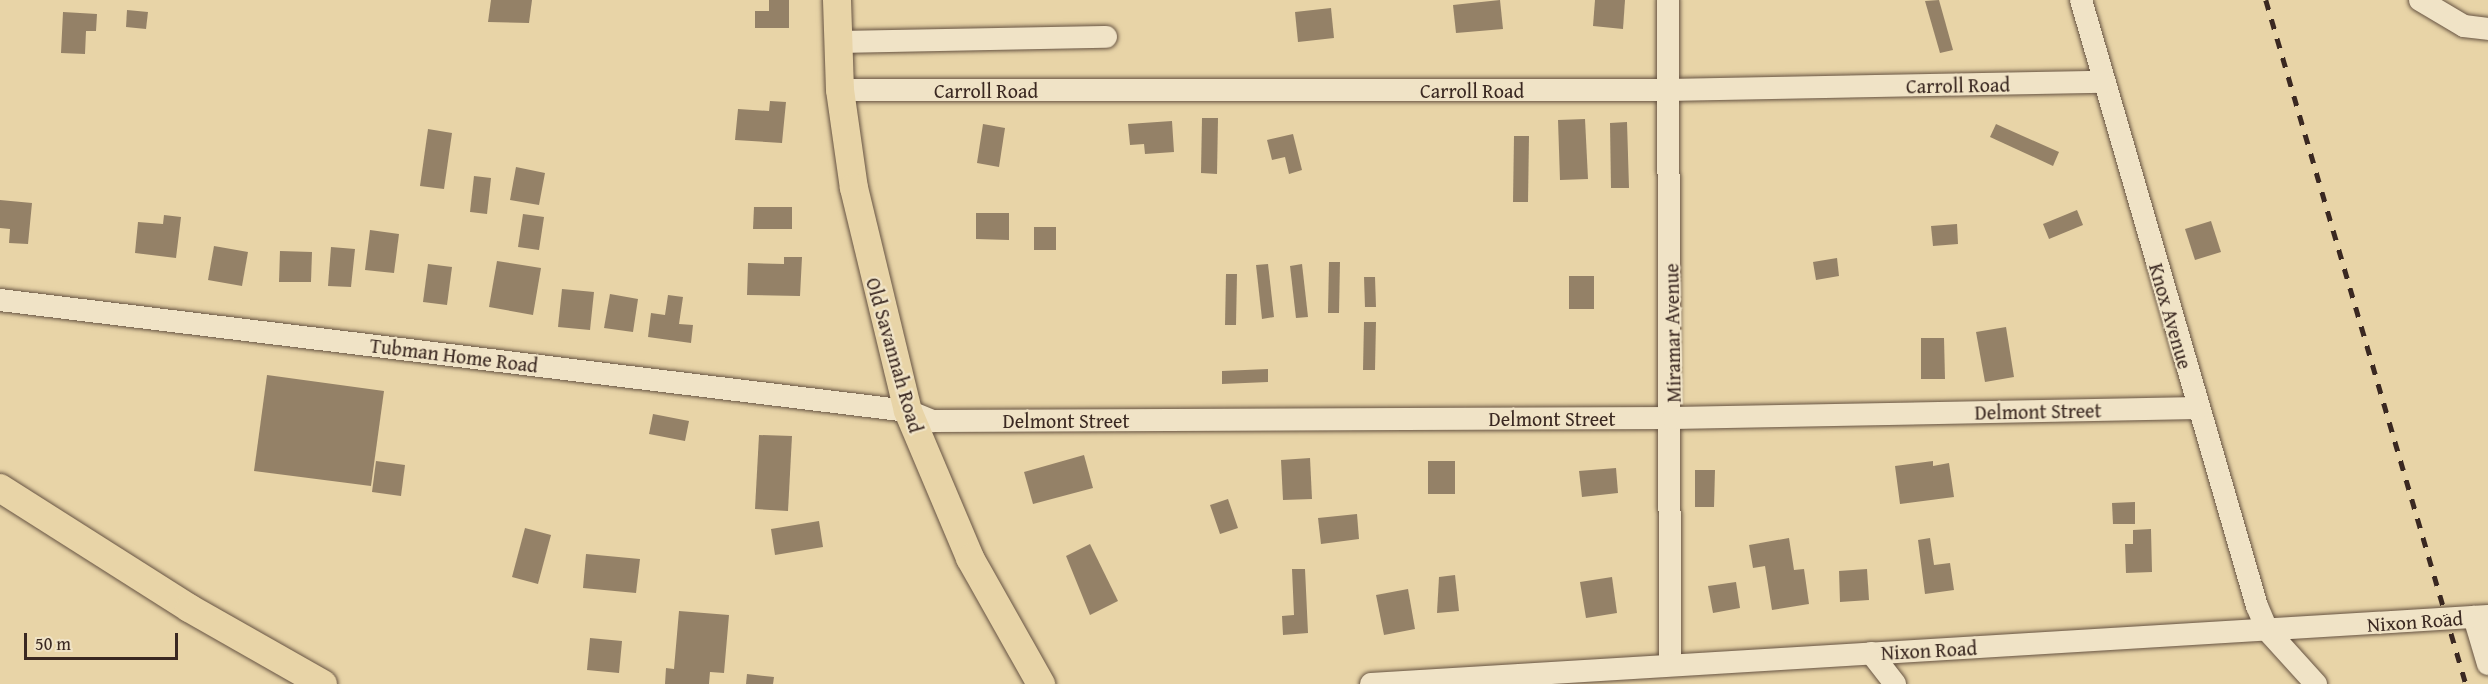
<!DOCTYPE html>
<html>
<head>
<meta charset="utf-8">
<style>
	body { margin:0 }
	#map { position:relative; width:2488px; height:684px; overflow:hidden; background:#e8d4a7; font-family:"Gentium Book Plus",serif }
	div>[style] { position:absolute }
	.building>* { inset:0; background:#948167 }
	.roads { filter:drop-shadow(0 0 2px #665342) drop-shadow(0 0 2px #665342) }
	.minor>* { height:22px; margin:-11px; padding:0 11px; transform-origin:11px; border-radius:11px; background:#f0e3c6 }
	.major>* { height:28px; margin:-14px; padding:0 14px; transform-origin:14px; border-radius:14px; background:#e8d4a7 }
	.rail>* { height:4.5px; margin-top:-2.25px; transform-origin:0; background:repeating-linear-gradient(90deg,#3a2821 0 10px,transparent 0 20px) }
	span { translate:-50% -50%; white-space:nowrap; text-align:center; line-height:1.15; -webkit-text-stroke:4.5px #f0e3c6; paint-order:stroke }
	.street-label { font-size:20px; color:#3a2821 }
	.scale { position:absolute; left:24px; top:633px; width:154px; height:27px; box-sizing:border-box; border:3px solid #3a2821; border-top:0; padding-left:8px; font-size:18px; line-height:21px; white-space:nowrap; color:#3a2821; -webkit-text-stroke:4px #f0e3c6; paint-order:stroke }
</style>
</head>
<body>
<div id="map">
	<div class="building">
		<div style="clip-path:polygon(491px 0,532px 0,529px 23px,488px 22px)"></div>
		<div style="clip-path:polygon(769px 0,789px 0,789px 28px,755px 28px,755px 11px,769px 11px)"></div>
		<div style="clip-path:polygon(1500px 0,1503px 29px,1456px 33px,1453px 5px)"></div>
		<div style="clip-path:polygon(1595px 0,1625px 0,1623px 29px,1593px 26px)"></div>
		<div style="clip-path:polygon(1939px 0,1953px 50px,1940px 53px,1925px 1px)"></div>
		<div style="clip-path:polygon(1331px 8px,1334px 38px,1298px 42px,1295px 12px)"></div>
		<div style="clip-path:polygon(127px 10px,148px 12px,146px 29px,126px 27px)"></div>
		<div style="clip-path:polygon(63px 12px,97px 14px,96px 31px,86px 31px,85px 54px,61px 53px)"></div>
		<div style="clip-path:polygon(770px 101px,786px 102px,782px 143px,735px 140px,738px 109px,769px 111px)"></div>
		<div style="clip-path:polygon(1202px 118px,1218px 118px,1217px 174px,1201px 173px)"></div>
		<div style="clip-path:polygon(1585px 119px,1588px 179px,1560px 180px,1558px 120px)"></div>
		<div style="clip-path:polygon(1172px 121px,1174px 152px,1145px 154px,1144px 144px,1130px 145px,1128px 124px)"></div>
		<div style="clip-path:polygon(1627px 122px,1629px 188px,1611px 188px,1610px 123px)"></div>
		<div style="clip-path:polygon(983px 124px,1005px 128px,999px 167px,977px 163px)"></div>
		<div style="clip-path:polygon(1996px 124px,2059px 152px,2053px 166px,1990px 137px)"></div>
		<div style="clip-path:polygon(428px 129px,452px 133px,444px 189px,420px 186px)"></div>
		<div style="clip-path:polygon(1293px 134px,1302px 170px,1289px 174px,1285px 157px,1272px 160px,1267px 140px)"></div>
		<div style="clip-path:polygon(1514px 136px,1529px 136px,1528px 202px,1513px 202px)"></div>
		<div style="clip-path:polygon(516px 167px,545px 173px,539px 205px,510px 200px)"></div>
		<div style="clip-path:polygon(474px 176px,491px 178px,487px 214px,470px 212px)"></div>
		<div style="clip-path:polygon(0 200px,32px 203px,28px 244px,9px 243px,10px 229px,0 228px)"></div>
		<div style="clip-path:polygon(754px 207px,792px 207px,792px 229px,753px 229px)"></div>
		<div style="clip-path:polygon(2077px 210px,2083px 225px,2049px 239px,2043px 224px)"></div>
		<div style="clip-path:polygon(976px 213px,1009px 213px,1009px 240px,976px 239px)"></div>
		<div style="clip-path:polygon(523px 214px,544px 217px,539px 250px,518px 247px)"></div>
		<div style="clip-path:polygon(164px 215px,181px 217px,176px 258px,135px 253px,138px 222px,163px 224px)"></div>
		<div style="clip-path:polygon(2211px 221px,2221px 252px,2195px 260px,2185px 229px)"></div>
		<div style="clip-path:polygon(1957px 224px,1958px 244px,1933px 246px,1931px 226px)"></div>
		<div style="clip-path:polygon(1034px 227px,1056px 227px,1056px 250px,1034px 250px)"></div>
		<div style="clip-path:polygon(370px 230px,399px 234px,394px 273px,365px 270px)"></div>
		<div style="clip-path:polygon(214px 246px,248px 252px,242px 286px,208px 280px)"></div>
		<div style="clip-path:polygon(331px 247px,355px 249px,351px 287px,328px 286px)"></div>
		<div style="clip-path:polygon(280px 251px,312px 252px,311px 282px,279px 282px)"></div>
		<div style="clip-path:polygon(784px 257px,802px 257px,800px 296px,747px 295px,748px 263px,784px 264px)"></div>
		<div style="clip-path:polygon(1837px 258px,1839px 276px,1816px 280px,1813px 262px)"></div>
		<div style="clip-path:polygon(497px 261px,541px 268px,533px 315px,489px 307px)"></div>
		<div style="clip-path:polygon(1329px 262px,1340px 262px,1339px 313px,1328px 313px)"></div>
		<div style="clip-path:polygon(428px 264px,452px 267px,447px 305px,423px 302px)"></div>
		<div style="clip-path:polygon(1268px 264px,1274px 317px,1262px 319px,1256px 265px)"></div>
		<div style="clip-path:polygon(1302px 264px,1308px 317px,1296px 318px,1290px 266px)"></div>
		<div style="clip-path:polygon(1226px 274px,1237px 274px,1236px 325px,1225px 325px)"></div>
		<div style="clip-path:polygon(1569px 276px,1594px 276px,1594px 309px,1569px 309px)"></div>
		<div style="clip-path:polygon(1364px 277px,1375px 277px,1376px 307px,1365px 307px)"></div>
		<div style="clip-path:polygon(562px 289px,594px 292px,590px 330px,558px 327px)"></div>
		<div style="clip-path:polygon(610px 294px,638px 299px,633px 332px,604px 328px)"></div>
		<div style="clip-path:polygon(668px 295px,683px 297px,679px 324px,693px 325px,691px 343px,648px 337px,651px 313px,665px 315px)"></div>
		<div style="clip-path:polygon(1364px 322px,1376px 322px,1375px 370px,1363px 370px)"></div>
		<div style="clip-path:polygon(2006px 327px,2014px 377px,1985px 382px,1976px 332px)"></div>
		<div style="clip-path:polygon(1921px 338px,1944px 338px,1945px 379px,1921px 379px)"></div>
		<div style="clip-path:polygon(1268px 369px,1268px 382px,1222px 384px,1222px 371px)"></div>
		<div style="clip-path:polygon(267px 375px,384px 391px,371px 486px,254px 471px)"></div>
		<div style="clip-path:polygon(653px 414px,689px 421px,685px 441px,649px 434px)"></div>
		<div style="clip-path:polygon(759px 435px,792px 436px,788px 511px,755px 509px)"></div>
		<div style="clip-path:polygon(1084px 455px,1093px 488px,1033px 504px,1024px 472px)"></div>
		<div style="clip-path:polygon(1310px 458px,1312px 499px,1283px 500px,1281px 460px)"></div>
		<div style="clip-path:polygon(376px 461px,405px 465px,401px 496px,372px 492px)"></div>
		<div style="clip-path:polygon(1428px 461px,1455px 461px,1455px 494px,1428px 494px)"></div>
		<div style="clip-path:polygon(1933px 461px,1933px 466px,1949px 463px,1954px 497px,1900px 504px,1895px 466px)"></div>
		<div style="clip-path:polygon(1616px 468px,1618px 493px,1582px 497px,1579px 471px)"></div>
		<div style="clip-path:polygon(1695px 470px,1715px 470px,1714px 507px,1695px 507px)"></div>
		<div style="clip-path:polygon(1228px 499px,1238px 528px,1220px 534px,1210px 505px)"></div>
		<div style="clip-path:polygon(2135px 502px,2135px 524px,2113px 524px,2112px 503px)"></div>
		<div style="clip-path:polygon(1357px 514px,1359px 539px,1321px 544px,1318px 518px)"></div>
		<div style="clip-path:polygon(819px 521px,823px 547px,775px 555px,771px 529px)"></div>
		<div style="clip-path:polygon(525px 528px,551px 535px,538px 584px,512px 577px)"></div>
		<div style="clip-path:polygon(2151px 529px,2152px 572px,2126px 573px,2125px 544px,2133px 544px,2133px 530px)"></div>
		<div style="clip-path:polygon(1789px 538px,1794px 570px,1804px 569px,1809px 604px,1772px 610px,1765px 566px,1753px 568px,1749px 545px)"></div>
		<div style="clip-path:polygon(1930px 538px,1934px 565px,1950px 563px,1954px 590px,1925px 594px,1918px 540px)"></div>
		<div style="clip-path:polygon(1090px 544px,1118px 601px,1090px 615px,1066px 556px)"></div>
		<div style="clip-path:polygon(586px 554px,640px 559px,636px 593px,583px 588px)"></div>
		<div style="clip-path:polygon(1292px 569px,1305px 569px,1308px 633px,1283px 635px,1282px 616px,1294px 615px)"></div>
		<div style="clip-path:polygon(1867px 569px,1869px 600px,1840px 602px,1839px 571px)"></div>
		<div style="clip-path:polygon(1455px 575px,1459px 611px,1437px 613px,1439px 577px)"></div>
		<div style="clip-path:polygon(1612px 577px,1617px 613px,1586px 618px,1580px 582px)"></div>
		<div style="clip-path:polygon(1736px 582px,1740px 608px,1713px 613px,1708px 586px)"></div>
		<div style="clip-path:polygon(1408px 589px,1415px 629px,1384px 635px,1376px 595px)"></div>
		<div style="clip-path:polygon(679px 611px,729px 615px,724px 673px,710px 672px,709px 684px,665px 684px,666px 668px,674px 669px)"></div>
		<div style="clip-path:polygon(590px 638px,622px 641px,619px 673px,587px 670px)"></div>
		<div style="clip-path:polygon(747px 674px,774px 677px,773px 684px,746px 684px)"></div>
	</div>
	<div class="roads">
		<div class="minor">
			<div style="left:1668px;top:0;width:665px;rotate:89.83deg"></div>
			<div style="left:2081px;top:0;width:631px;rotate:73.81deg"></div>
			<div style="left:2257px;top:606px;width:26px;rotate:67deg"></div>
			<div style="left:2267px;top:630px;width:73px;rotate:47.8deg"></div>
			<div style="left:2420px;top:0;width:51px;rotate:30.6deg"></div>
			<div style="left:2464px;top:26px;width:24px;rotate:7deg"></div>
			<div style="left:837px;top:42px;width:269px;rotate:-1.1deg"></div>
			<div style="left:840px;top:90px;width:827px"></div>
			<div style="left:1667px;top:90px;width:436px;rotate:-1.1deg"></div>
			<div style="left:0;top:300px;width:915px;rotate:6.97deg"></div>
			<div style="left:908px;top:411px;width:27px;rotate:22deg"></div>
			<div style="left:933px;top:421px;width:740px;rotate:-0.23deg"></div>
			<div style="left:1673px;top:418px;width:525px;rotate:-1.09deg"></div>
			<div style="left:2474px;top:617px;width:49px;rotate:73.4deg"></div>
			<div style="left:1871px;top:653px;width:39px;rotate:52deg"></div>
			<div style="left:1371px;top:684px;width:1119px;rotate:-3.48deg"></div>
		</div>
		<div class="major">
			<div style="left:837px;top:0;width:90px;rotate:88.1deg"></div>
			<div style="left:840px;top:90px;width:99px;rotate:81.9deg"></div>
			<div style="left:854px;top:188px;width:229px;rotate:76.4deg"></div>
			<div style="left:908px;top:411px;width:160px;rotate:67.1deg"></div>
			<div style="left:970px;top:558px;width:145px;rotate:60.6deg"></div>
			<div style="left:0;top:488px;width:224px;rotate:32.4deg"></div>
			<div style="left:189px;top:608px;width:154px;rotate:29.6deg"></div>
		</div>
	</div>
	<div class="rail">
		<div style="left:2266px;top:0;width:713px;rotate:73.7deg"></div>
	</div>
	<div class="street-label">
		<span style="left:1958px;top:85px;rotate:-1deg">Carroll Road</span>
		<span style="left:986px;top:90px">Carroll Road</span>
		<span style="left:1472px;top:90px">Carroll Road</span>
		<span style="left:2171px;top:316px;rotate:74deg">Knox Avenue</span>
		<span style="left:1672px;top:333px;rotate:-91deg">Miramar Avenue</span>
		<span style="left:454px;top:355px;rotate:7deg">Tubman Home Road</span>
		<span style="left:895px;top:355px;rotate:74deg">Old Savannah Road</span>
		<span style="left:2038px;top:411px;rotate:-1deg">Delmont Street</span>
		<span style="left:1552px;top:418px">Delmont Street</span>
		<span style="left:1066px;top:420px">Delmont Street</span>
		<span style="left:2415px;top:621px;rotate:-4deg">Nixon Road</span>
		<span style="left:1929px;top:650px;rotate:-3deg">Nixon Road</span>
	</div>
	<div class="scale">50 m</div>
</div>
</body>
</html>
